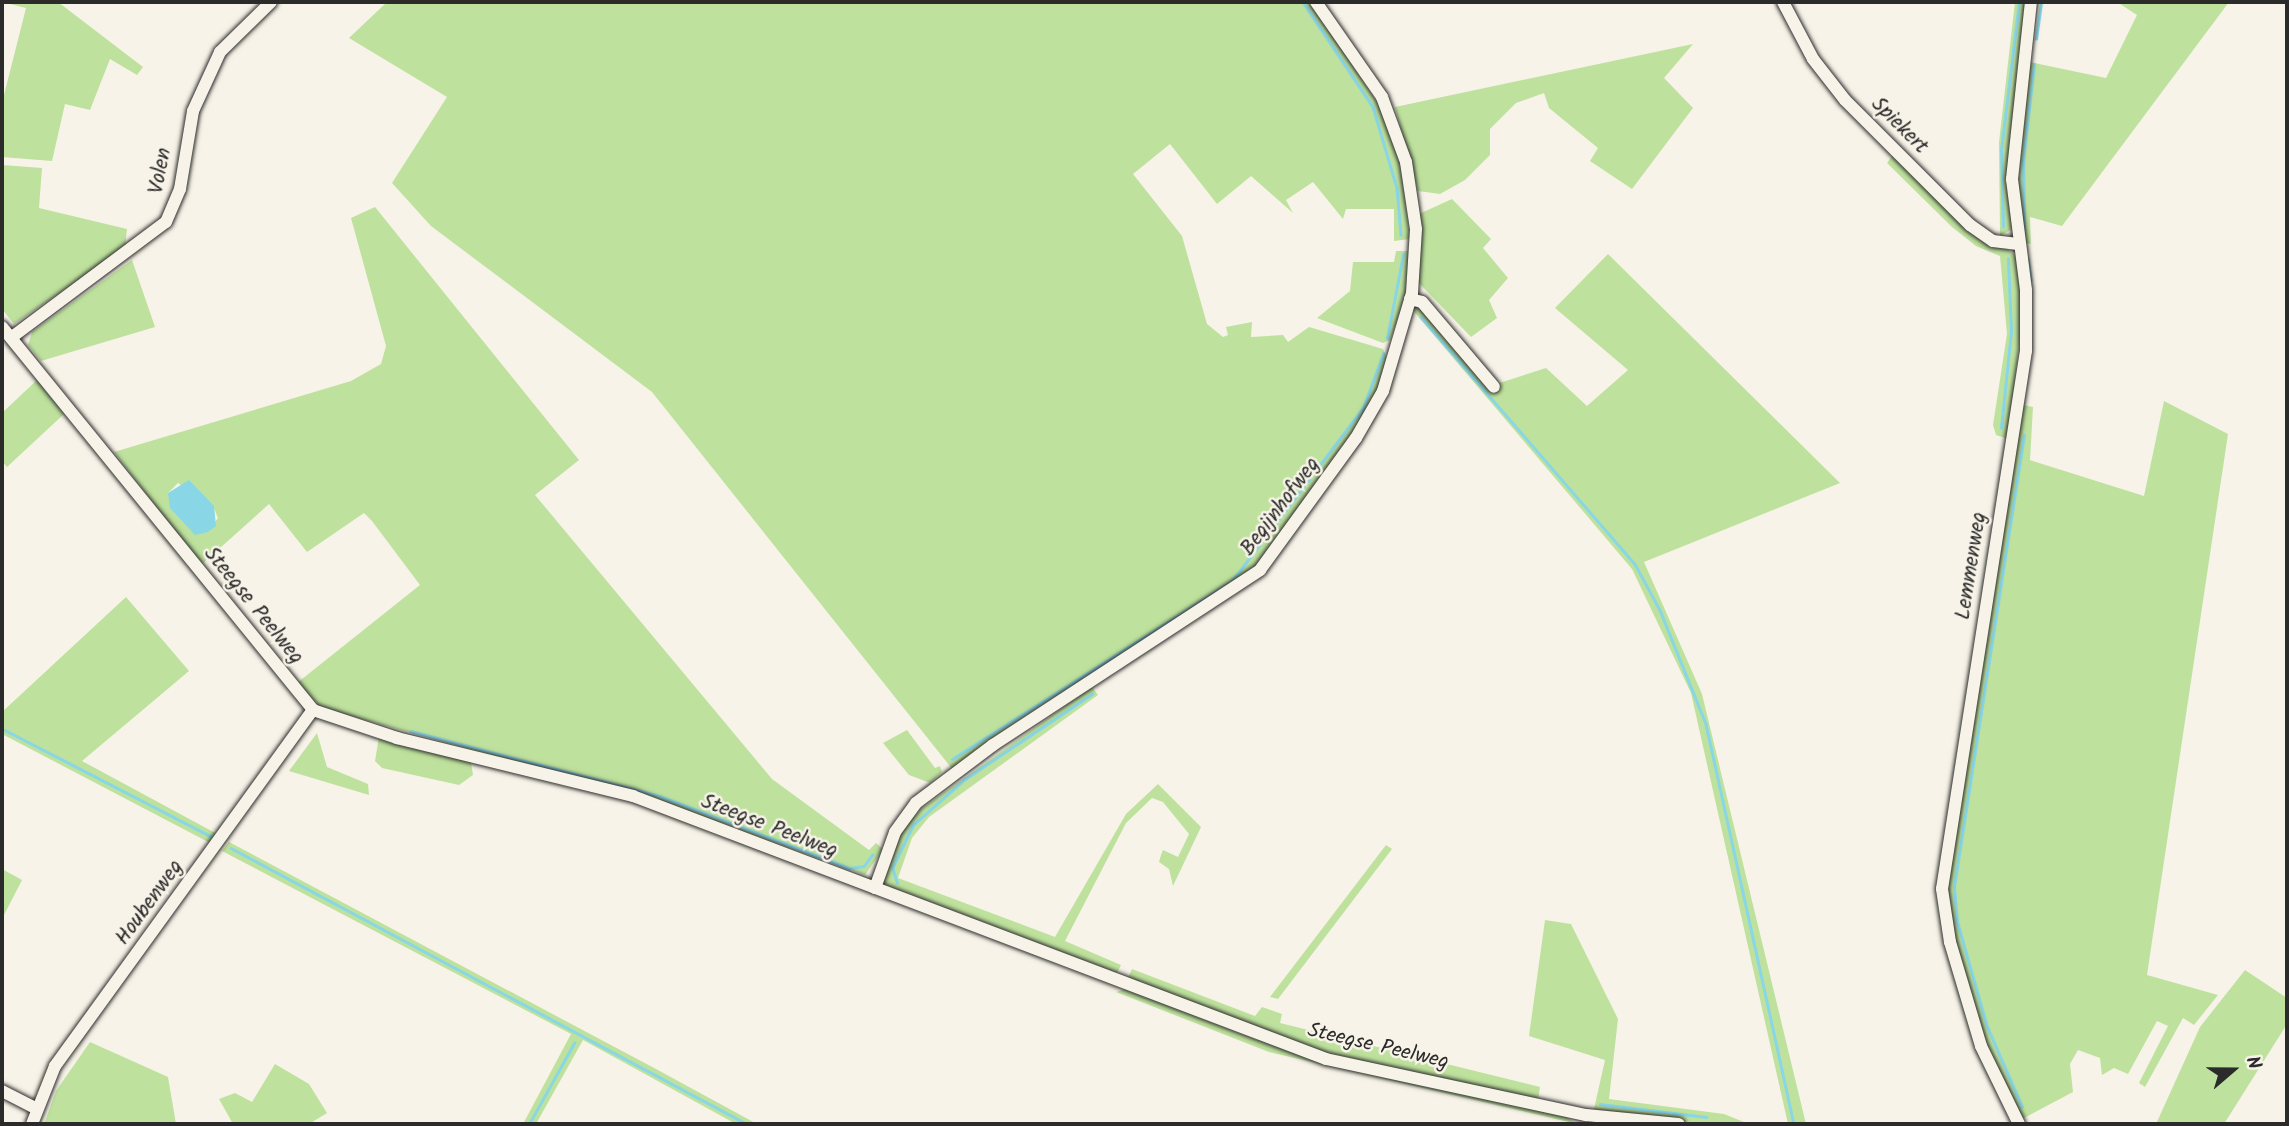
<!DOCTYPE html>
<html>
<head>
<meta charset="utf-8">
<style>
	body { margin:0 }
	#map { position:relative; width:2289px; height:1126px; overflow:hidden; background:#f7f3e8; font-family:Kalam,sans-serif }
	div>[style] { position:absolute }
	.green>* { inset:0; background:#bee29d }
	.water>* { inset:0; background:#88d6e6 }
	.stream>* { height:2.5px; margin:-1.25px; padding:0 1.25px; transform-origin:1.25px; border-radius:1.25px; background:#88d6e6 }
	.roads { filter:drop-shadow(0 0 2px #2b2b2b) drop-shadow(0 0 2px #2b2b2b) }
	.minor>* { height:12px; margin:-6px; padding:0 6px; transform-origin:6px; border-radius:6px; background:#f7f3e8 }
	span { translate:-50% -50%; white-space:nowrap; text-align:center; line-height:1.15; -webkit-text-stroke:5px #f7f3e8; paint-order:stroke }
	.street-label { font-size:21px; color:#2b2b2b }
	.frame { position:absolute; inset:0; border:4px solid #2b2b2b; pointer-events:none }
	.north { position:absolute; left:2198px; top:1035px; width:70px; height:70px; -webkit-text-stroke:5px #f7f3e8; paint-order:stroke; rotate:70deg; font-size:19px; font-weight:700; line-height:28px; text-align:center; color:#2b2b2b }
	.north::after { content:''; display:block; margin:auto; width:24px; height:32px; background:#2b2b2b; clip-path:polygon(50% 0,100% 100%,50% 72%,0 100%) }
</style>
</head>
<body>
<div id="map">
	<div class="green">
		<div style="clip-path:polygon(2px 2px,58px 2px,143px 67px,137px 75px,110px 59px,90px 110px,65px 104px,52px 161px,2px 157px,2px 103px,26px 8px)"></div>
		<div style="clip-path:polygon(387px 2px,1313px 2px,1381px 109px,1400px 159px,1410px 239px,1394px 241px,1394px 209px,1346px 209px,1343px 219px,1313px 182px,1286px 200px,1293px 213px,1251px 176px,1217px 204px,1170px 144px,1133px 174px,1182px 236px,1207px 324px,1223px 337px,1228px 335px,1226px 327px,1252px 322px,1251px 337px,1283px 335px,1288px 342px,1309px 327px,1383px 349px,1388px 361px,1374px 401px,1260px 563px,953px 770px,652px 392px,431px 226px,392px 183px,447px 97px,349px 38px)"></div>
		<div style="clip-path:polygon(2015px 2px,2028px 2px,2012px 229px,2000px 236px,1999px 142px)"></div>
		<div style="clip-path:polygon(2117px 2px,2229px 2px,2062px 226px,2030px 217px,2031px 244px,2021px 242px,2018px 187px,2030px 62px,2106px 78px,2137px 15px)"></div>
		<div style="clip-path:polygon(1693px 44px,1664px 78px,1693px 108px,1632px 189px,1590px 161px,1598px 148px,1549px 108px,1544px 93px,1516px 103px,1490px 129px,1490px 155px,1465px 180px,1440px 194px,1418px 191px,1395px 107px)"></div>
		<div style="clip-path:polygon(1893px 155px,2017px 257px,2022px 319px,2008px 439px,1996px 435px,1993px 425px,2007px 334px,2000px 256px,1976px 246px,1952px 227px,1887px 163px)"></div>
		<div style="clip-path:polygon(2px 165px,42px 168px,39px 208px,127px 229px,125px 248px,14px 324px,2px 309px)"></div>
		<div style="clip-path:polygon(1452px 199px,1491px 239px,1483px 248px,1508px 278px,1489px 300px,1497px 318px,1471px 337px,1418px 282px,1419px 214px)"></div>
		<div style="clip-path:polygon(evenodd,375px 207px,579px 460px,535px 495px,772px 779px,869px 850px,876px 843px,883px 849px,865px 875px,668px 804px,322px 708px,297px 683px,420px 585px,372px 521px,364px 513px,307px 552px,269px 504px,201px 565px,114px 452px,351px 381px,381px 364px,386px 346px,351px 218px,375px 207px,178px 483px,213px 506px,218px 518px,208px 532px,168px 493px,178px 483px)"></div>
		<div style="clip-path:polygon(1396px 251px,1409px 251px,1406px 296px,1390px 340px,1383px 343px,1317px 318px,1350px 291px,1353px 262px,1394px 262px)"></div>
		<div style="clip-path:polygon(1608px 254px,1840px 483px,1644px 562px,1702px 694px,1806px 1124px,1788px 1124px,1691px 693px,1632px 569px,1411px 308px,1423px 305px,1490px 386px,1546px 368px,1587px 406px,1628px 370px,1555px 308px)"></div>
		<div style="clip-path:polygon(132px 260px,155px 327px,41px 361px,28px 345px,32px 332px)"></div>
		<div style="clip-path:polygon(37px 380px,64px 414px,7px 467px,2px 461px,2px 413px)"></div>
		<div style="clip-path:polygon(2164px 401px,2228px 434px,2147px 975px,2218px 995px,2194px 1025px,2183px 1018px,2145px 1087px,2139px 1083px,2168px 1026px,2157px 1021px,2128px 1074px,2114px 1068px,2102px 1075px,2100px 1058px,2078px 1050px,2070px 1064px,2073px 1092px,2022px 1119px,2005px 1090px,1966px 989px,1949px 931px,1948px 880px,2023px 405px,2033px 407px,2030px 460px,2144px 496px)"></div>
		<div style="clip-path:polygon(126px 597px,189px 671px,82px 761px,219px 835px,212px 844px,2px 734px,2px 712px)"></div>
		<div style="clip-path:polygon(1092px 687px,1098px 695px,929px 817px,912px 838px,898px 878px,1055px 937px,1126px 814px,1158px 784px,1201px 827px,1173px 886px,1169px 869px,1159px 862px,1161px 855px,1163px 850px,1178px 857px,1189px 834px,1163px 802px,1152px 798px,1126px 823px,1065px 941px,1121px 965px,1117px 973px,883px 884px,902px 830px,921px 809px)"></div>
		<div style="clip-path:polygon(907px 730px,935px 768px,940px 766px,942px 772px,930px 783px,909px 775px,883px 743px)"></div>
		<div style="clip-path:polygon(317px 733px,327px 767px,368px 784px,369px 795px,289px 771px)"></div>
		<div style="clip-path:polygon(379px 737px,471px 762px,473px 775px,459px 785px,382px 768px,375px 761px)"></div>
		<div style="clip-path:polygon(229px 842px,656px 1069px,757px 1124px,736px 1124px,583px 1040px,536px 1124px,523px 1124px,571px 1034px,222px 851px)"></div>
		<div style="clip-path:polygon(1386px 845px,1392px 849px,1278px 999px,1270px 997px)"></div>
		<div style="clip-path:polygon(2px 869px,22px 880px,2px 919px)"></div>
		<div style="clip-path:polygon(1545px 920px,1571px 924px,1618px 1019px,1609px 1099px,1724px 1114px,1749px 1124px,1704px 1124px,1594px 1109px,1605px 1060px,1529px 1036px)"></div>
		<div style="clip-path:polygon(1132px 969px,1255px 1016px,1262px 1007px,1282px 1014px,1280px 1023px,1540px 1087px,1538px 1100px,1296px 1046px,1127px 980px)"></div>
		<div style="clip-path:polygon(2245px 970px,2287px 998px,2287px 1024px,2224px 1124px,2156px 1124px,2200px 1027px)"></div>
		<div style="clip-path:polygon(1126px 989px,1254px 1039px,1558px 1112px,1577px 1124px,1269px 1052px,1116px 992px)"></div>
		<div style="clip-path:polygon(90px 1042px,168px 1077px,176px 1124px,44px 1124px,56px 1091px)"></div>
		<div style="clip-path:polygon(275px 1064px,309px 1084px,327px 1113px,309px 1124px,233px 1124px,219px 1099px,235px 1093px,252px 1102px)"></div>
	</div>
	<div class="water">
		<div style="clip-path:polygon(189px 480px,214px 506px,216px 526px,208px 532px,195px 535px,170px 508px,168px 493px)"></div>
	</div>
	<div class="stream">
		<div style="left:1303px;top:2px;width:126px;rotate:56.3deg"></div>
		<div style="left:1373px;top:107px;width:84px;rotate:73.5deg"></div>
		<div style="left:1397px;top:188px;width:47px;rotate:85.1deg"></div>
		<div style="left:2036px;top:39px;width:37px;rotate:-82deg"></div>
		<div style="left:2003px;top:227px;width:77px;rotate:-91.5deg"></div>
		<div style="left:2001px;top:150px;width:149px;rotate:-83.1deg"></div>
		<div style="left:2024px;top:229px;width:68px;rotate:-90.8deg"></div>
		<div style="left:2023px;top:161px;width:97px;rotate:-83.5deg"></div>
		<div style="left:2028px;top:259px;width:21px;rotate:82deg"></div>
		<div style="left:1421px;top:317px;width:327px;rotate:49.1deg"></div>
		<div style="left:1635px;top:564px;width:52px;rotate:61.5deg"></div>
		<div style="left:1660px;top:610px;width:123px;rotate:68deg"></div>
		<div style="left:1706px;top:724px;width:410px;rotate:77.6deg"></div>
		<div style="left:1387px;top:338px;width:85px;rotate:-79.1deg"></div>
		<div style="left:2001px;top:428px;width:98px;rotate:-84.1deg"></div>
		<div style="left:2011px;top:331px;width:72px;rotate:-92.4deg"></div>
		<div style="left:5px;top:730px;width:231px;rotate:27.3deg"></div>
		<div style="left:411px;top:731px;width:257px;rotate:14.6deg"></div>
		<div style="left:660px;top:796px;width:203px;rotate:20.8deg"></div>
		<div style="left:850px;top:868px;width:14px;rotate:-8deg"></div>
		<div style="left:864px;top:866px;width:14px;rotate:-54deg"></div>
		<div style="left:952px;top:759px;width:332px;rotate:-32.4deg"></div>
		<div style="left:1232px;top:581px;width:217px;rotate:-52.9deg"></div>
		<div style="left:1363px;top:408px;width:58px;rotate:-69.7deg"></div>
		<div style="left:231px;top:848px;width:585px;rotate:28.14deg"></div>
		<div style="left:897px;top:883px;width:16px;rotate:-108deg"></div>
		<div style="left:892px;top:868px;width:48px;rotate:-64deg"></div>
		<div style="left:913px;top:825px;width:69px;rotate:-41.5deg"></div>
		<div style="left:965px;top:779px;width:153px;rotate:-33.8deg"></div>
		<div style="left:1600px;top:1104px;width:107px;rotate:7deg"></div>
		<div style="left:2022px;top:1107px;width:87px;rotate:-113.6deg"></div>
		<div style="left:1987px;top:1027px;width:109px;rotate:-105.9deg"></div>
		<div style="left:1957px;top:922px;width:35px;rotate:-95deg"></div>
		<div style="left:1954px;top:887px;width:457px;rotate:-81.2deg"></div>
		<div style="left:1721px;top:1123px;width:4px;rotate:14deg"></div>
		<div style="left:529px;top:1124px;width:93px;rotate:-60.9deg"></div>
	</div>
	<div class="roads">
		<div class="minor">
			<div style="left:1783px;top:2px;width:64px;rotate:62.2deg"></div>
			<div style="left:1813px;top:59px;width:52px;rotate:52deg"></div>
			<div style="left:1845px;top:100px;width:177px;rotate:45deg"></div>
			<div style="left:1970px;top:225px;width:28px;rotate:35deg"></div>
			<div style="left:1993px;top:241px;width:25px;rotate:7deg"></div>
			<div style="left:1410px;top:299px;width:12px;rotate:14deg"></div>
			<div style="left:1422px;top:302px;width:111px;rotate:49.7deg"></div>
			<div style="left:2px;top:327px;width:493px;rotate:50.9deg"></div>
			<div style="left:313px;top:710px;width:89px;rotate:18.4deg"></div>
			<div style="left:397px;top:738px;width:243px;rotate:13.8deg"></div>
			<div style="left:633px;top:796px;width:741px;rotate:20.78deg"></div>
			<div style="left:1326px;top:1059px;width:266px;rotate:12.2deg"></div>
			<div style="left:1586px;top:1115px;width:93px;rotate:5.5deg"></div>
			<div style="left:12px;top:337px;width:192px;rotate:-36.8deg"></div>
			<div style="left:166px;top:222px;width:36px;rotate:-67deg"></div>
			<div style="left:180px;top:189px;width:79px;rotate:-80.5deg"></div>
			<div style="left:193px;top:111px;width:65px;rotate:-65.4deg"></div>
			<div style="left:220px;top:52px;width:71px;rotate:-44.4deg"></div>
			<div style="left:875px;top:888px;width:59px;rotate:-70.3deg"></div>
			<div style="left:895px;top:832px;width:36px;rotate:-54deg"></div>
			<div style="left:916px;top:803px;width:96px;rotate:-37deg"></div>
			<div style="left:993px;top:745px;width:319px;rotate:-33.2deg"></div>
			<div style="left:1260px;top:570px;width:163px;rotate:-54deg"></div>
			<div style="left:1356px;top:438px;width:54px;rotate:-60.1deg"></div>
			<div style="left:1383px;top:391px;width:102px;rotate:-73.5deg"></div>
			<div style="left:1412px;top:293px;width:64px;rotate:-86.4deg"></div>
			<div style="left:1416px;top:229px;width:68px;rotate:-98.5deg"></div>
			<div style="left:1406px;top:162px;width:69px;rotate:-110.3deg"></div>
			<div style="left:1382px;top:97px;width:116px;rotate:-124.8deg"></div>
			<div style="left:2px;top:1091px;width:37px;rotate:27deg"></div>
			<div style="left:32px;top:1124px;width:62px;rotate:-68.4deg"></div>
			<div style="left:55px;top:1066px;width:440px;rotate:-54.1deg"></div>
			<div style="left:2019px;top:1124px;width:87px;rotate:-116deg"></div>
			<div style="left:1981px;top:1046px;width:109px;rotate:-106.6deg"></div>
			<div style="left:1950px;top:942px;width:54px;rotate:-98.6deg"></div>
			<div style="left:1942px;top:889px;width:545px;rotate:-81.13deg"></div>
			<div style="left:2026px;top:351px;width:61px;rotate:-90deg"></div>
			<div style="left:2026px;top:290px;width:112px;rotate:-97.2deg"></div>
			<div style="left:2012px;top:179px;width:178px;rotate:-83.9deg"></div>
		</div>
	</div>
	<div class="street-label">
		<span style="left:1899px;top:126px;rotate:45deg">Spiekert</span>
		<span style="left:161px;top:171px;rotate:-79deg">Volen</span>
		<span style="left:1281px;top:507px;rotate:-53deg">Begijnhofweg</span>
		<span style="left:1972px;top:566px;rotate:-81deg">Lemmenweg</span>
		<span style="left:253px;top:606px;rotate:51deg">Steegse Peelweg</span>
		<span style="left:769px;top:827px;rotate:21deg">Steegse Peelweg</span>
		<span style="left:150px;top:903px;rotate:-54deg">Houbenweg</span>
		<span style="left:1378px;top:1047px;rotate:13deg">Steegse Peelweg</span>
	</div>
	<div class="frame"></div>
	<div class="north">N</div>
</div>
</body>
</html>
